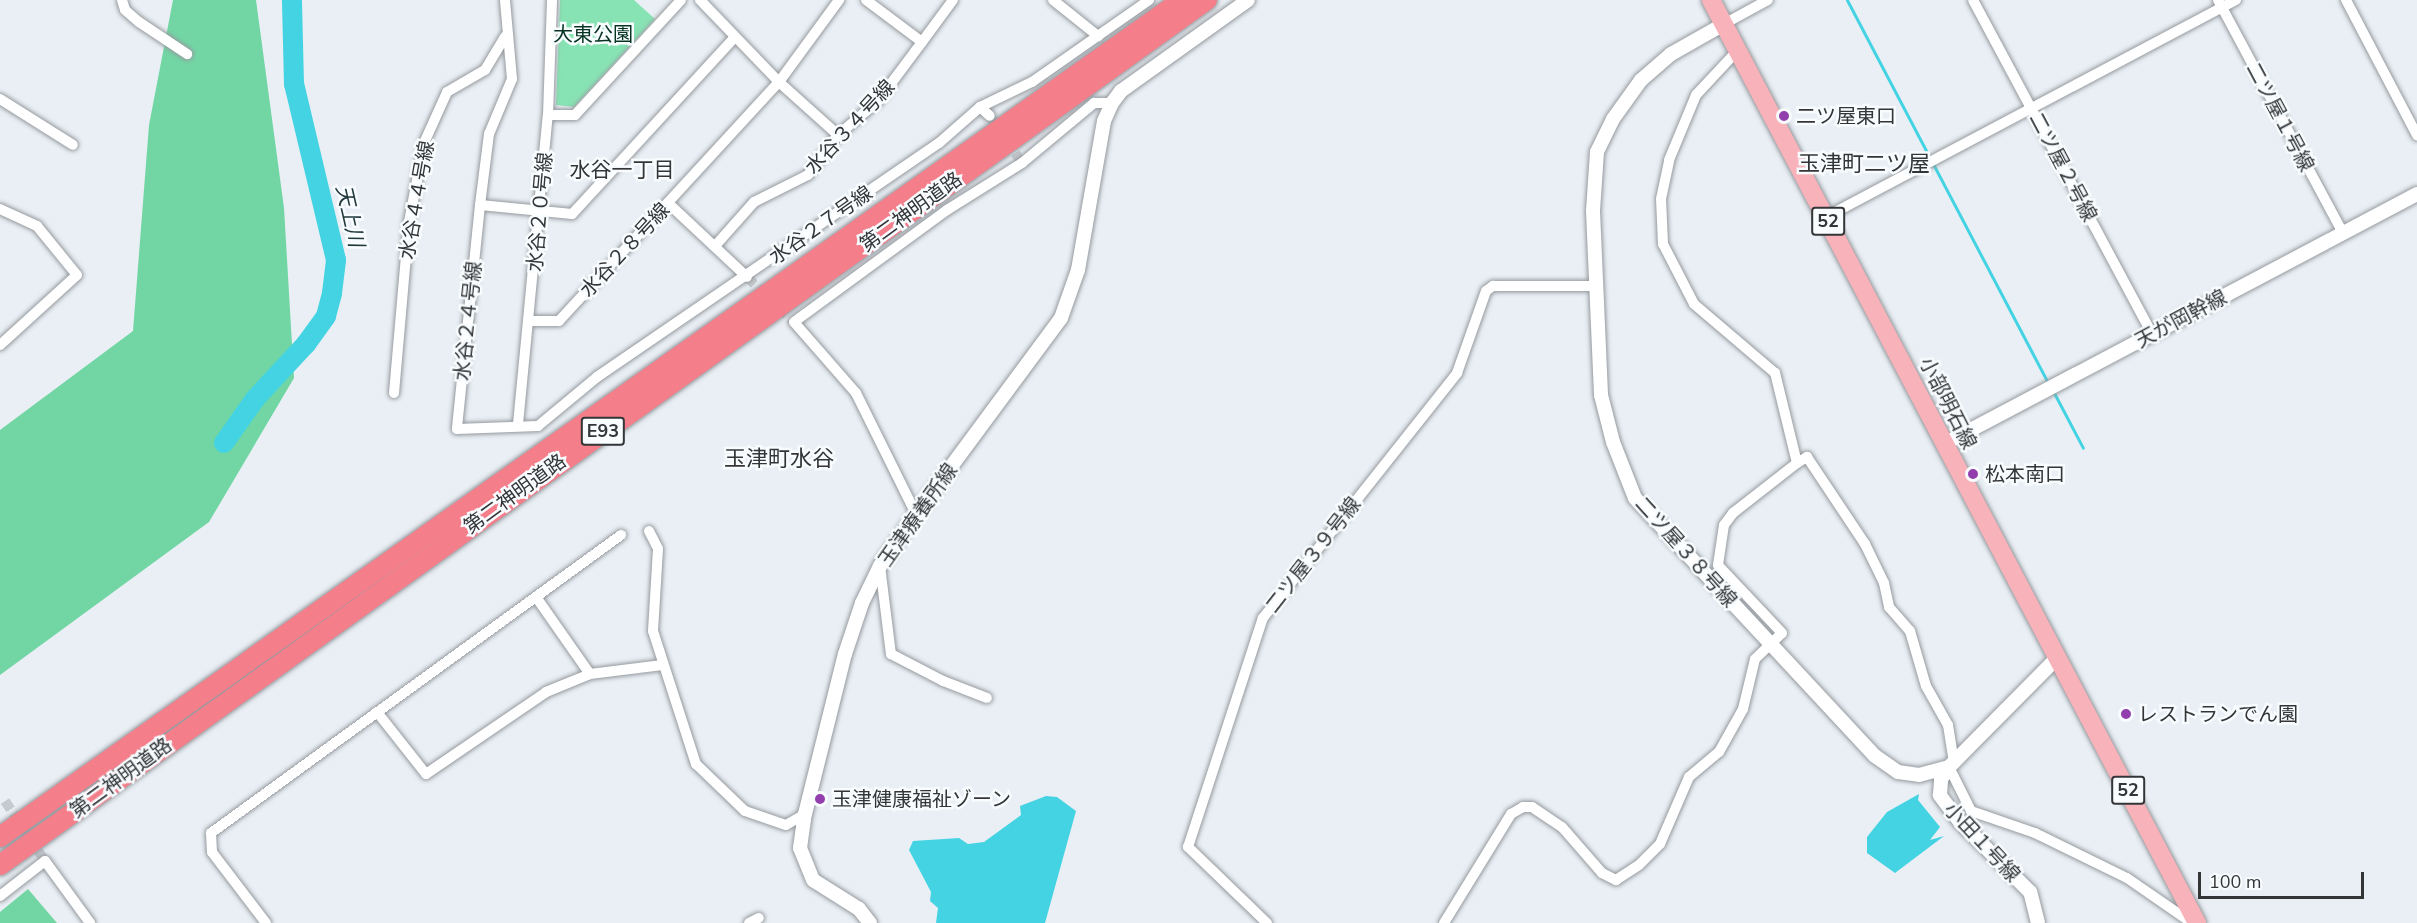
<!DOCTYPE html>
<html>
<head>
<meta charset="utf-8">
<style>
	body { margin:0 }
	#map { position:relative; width:2417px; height:923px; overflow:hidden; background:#e9eff4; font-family:"Nunito Sans","Noto Sans JP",sans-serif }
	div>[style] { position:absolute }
	.green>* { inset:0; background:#88e3b4 }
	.forest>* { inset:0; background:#72d6a4 }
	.water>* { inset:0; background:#44d3e2 }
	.stream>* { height:3px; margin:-1.5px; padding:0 1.5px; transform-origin:1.5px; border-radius:1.5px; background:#44d3e2 }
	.river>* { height:20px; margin:-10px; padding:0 10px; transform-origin:10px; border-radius:10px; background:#44d3e2 }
	.minor-tunnel>* { height:10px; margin-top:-5px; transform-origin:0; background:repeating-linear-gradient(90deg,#c5cace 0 10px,transparent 0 15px) }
	.roads { filter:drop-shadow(0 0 2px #959a9f) drop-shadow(0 0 2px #959a9f) }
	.minor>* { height:10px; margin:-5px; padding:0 5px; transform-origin:5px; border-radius:5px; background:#fff }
	.tertiary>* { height:14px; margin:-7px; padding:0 7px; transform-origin:7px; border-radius:7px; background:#fff }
	.primary>* { height:18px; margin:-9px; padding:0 9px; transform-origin:9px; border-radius:9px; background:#f8b2b9 }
	.motorway>* { height:20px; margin:-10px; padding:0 10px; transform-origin:10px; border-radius:10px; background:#f47f8b }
	.dots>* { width:16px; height:16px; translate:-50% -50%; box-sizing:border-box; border:3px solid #f8fcff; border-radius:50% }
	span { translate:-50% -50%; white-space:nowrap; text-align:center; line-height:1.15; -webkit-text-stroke:5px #f8fcff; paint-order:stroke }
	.shield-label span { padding:2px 4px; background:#f8fcff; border:2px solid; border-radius:4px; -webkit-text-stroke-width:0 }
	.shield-label { font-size:18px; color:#333537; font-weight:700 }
	.park-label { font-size:20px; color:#053320 }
	.poi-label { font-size:20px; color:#333537 }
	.left { translate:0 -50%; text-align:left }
	.street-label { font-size:20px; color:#333537 }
	.neighbourhood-label { font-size:21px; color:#333537 }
	.water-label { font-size:21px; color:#21393c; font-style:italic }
	.quarter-label { font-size:22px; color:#333537 }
	.scale { position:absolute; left:2198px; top:872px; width:166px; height:27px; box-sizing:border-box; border:3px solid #333537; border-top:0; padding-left:8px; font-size:18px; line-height:21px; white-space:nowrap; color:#333537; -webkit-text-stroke:4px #f8fcff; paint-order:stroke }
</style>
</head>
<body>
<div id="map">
	<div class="green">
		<div style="clip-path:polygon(560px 0,634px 0,655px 19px,574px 107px,556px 105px)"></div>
	</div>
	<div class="forest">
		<div style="clip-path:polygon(173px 0,256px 0,284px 208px,294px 378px,209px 522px,0 675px,0 430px,133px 331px,149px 125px)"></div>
		<div style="clip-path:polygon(28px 889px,57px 923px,0 923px,0 912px)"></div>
	</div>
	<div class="water">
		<div style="clip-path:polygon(1919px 794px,1918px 800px,1940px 827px,1930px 840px,1944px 836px,1895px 873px,1867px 853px,1867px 837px,1887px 812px)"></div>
		<div style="clip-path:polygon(1046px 796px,1057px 797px,1076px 811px,1045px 923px,936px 923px,938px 908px,930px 901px,931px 892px,909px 850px,913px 841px,959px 838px,968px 844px,984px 842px,1021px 815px,1020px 806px)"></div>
	</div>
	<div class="stream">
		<div style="left:1847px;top:0;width:433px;rotate:62.3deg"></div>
		<div style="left:2053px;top:391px;width:64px;rotate:62.2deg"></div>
	</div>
	<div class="river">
		<div style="left:224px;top:443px;width:54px;rotate:-54.8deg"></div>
		<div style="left:255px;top:399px;width:75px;rotate:-47.2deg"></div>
		<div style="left:306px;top:344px;width:34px;rotate:-54deg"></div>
		<div style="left:326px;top:316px;width:24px;rotate:-75deg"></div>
		<div style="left:332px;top:293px;width:33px;rotate:-83deg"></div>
		<div style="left:336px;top:260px;width:181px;rotate:-103.4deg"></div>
		<div style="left:294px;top:84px;width:84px;rotate:-91.4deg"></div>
	</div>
	<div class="minor-tunnel">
		<div style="left:990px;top:116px;width:57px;rotate:55.8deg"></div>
		<div style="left:747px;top:277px;width:65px;rotate:43.8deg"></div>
		<div style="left:5px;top:801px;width:72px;rotate:56.3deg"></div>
	</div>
	<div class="roads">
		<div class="minor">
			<div style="left:122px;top:0;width:10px;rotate:73deg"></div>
			<div style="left:125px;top:10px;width:18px;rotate:41deg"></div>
			<div style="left:139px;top:22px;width:58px;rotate:33.7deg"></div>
			<div style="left:1053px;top:0;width:58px;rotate:38.7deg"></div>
			<div style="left:1973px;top:0;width:379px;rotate:61.8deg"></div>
			<div style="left:2218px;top:0;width:264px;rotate:61.8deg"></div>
			<div style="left:2346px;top:0;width:153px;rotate:62.3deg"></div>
			<div style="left:1724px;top:24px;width:50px;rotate:-28.6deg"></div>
			<div style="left:734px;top:38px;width:239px;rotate:132.6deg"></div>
			<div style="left:572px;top:214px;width:92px;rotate:-174.4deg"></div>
			<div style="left:480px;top:205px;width:225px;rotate:95.9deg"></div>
			<div style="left:457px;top:429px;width:81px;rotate:-2.1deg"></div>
			<div style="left:538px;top:426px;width:77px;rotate:-39.7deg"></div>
			<div style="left:597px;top:377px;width:414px;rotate:-34.4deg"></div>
			<div style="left:939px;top:143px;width:55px;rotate:-41.3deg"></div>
			<div style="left:980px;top:107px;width:58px;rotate:-25.7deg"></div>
			<div style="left:1032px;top:82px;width:143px;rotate:-35deg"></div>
			<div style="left:922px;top:42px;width:52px;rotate:-53.6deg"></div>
			<div style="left:0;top:99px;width:86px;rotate:32.2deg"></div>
			<div style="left:980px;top:107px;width:13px;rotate:42deg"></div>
			<div style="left:548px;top:115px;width:27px"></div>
			<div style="left:575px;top:115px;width:156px;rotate:-47.3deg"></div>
			<div style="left:838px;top:135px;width:79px;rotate:-138.1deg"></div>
			<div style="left:779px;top:82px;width:102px;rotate:-53.8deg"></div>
			<div style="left:668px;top:203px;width:108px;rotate:43.1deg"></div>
			<div style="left:480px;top:205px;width:72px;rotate:-82.8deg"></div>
			<div style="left:489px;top:134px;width:60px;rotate:-67.3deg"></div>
			<div style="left:512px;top:79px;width:79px;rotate:-95.1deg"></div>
			<div style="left:0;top:209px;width:41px;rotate:24.7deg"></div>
			<div style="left:37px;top:226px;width:63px;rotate:50.8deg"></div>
			<div style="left:77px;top:275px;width:104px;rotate:137.7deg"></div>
			<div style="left:1826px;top:217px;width:464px;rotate:-27.9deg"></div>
			<div style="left:715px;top:246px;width:59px;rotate:-48.4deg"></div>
			<div style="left:754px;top:202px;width:60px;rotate:-26.6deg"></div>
			<div style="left:808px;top:175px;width:50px;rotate:-53.1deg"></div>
			<div style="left:838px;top:135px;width:52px;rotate:-40.4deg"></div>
			<div style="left:878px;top:101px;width:74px;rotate:-53.3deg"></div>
			<div style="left:922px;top:42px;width:70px;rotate:-143.1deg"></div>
			<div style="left:530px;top:321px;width:29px"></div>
			<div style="left:559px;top:321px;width:325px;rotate:-47.4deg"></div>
			<div style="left:779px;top:82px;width:114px;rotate:-133.9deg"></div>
			<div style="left:394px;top:393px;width:172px;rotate:-85deg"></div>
			<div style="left:409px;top:222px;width:80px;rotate:-79.2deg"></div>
			<div style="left:424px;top:143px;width:56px;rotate:-65.7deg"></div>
			<div style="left:447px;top:92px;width:44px;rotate:-30.1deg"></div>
			<div style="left:485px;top:70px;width:39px;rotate:-59deg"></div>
			<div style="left:518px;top:424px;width:310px;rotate:-84.5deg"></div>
			<div style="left:548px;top:115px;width:115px;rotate:-88deg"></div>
			<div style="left:1797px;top:463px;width:12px;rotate:-31deg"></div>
			<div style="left:1807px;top:457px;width:105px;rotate:56.3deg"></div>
			<div style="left:1865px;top:544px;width:43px;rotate:64deg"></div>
			<div style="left:1884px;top:583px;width:25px;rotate:78deg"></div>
			<div style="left:1889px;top:607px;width:32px;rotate:49deg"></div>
			<div style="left:1910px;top:631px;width:57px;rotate:73.8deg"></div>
			<div style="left:1926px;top:686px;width:45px;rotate:60.6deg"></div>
			<div style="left:1948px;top:725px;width:37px;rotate:81deg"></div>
			<div style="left:916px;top:514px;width:135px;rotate:-116.4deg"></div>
			<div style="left:856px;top:393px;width:94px;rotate:-131.1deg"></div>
			<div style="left:794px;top:322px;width:190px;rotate:-36.2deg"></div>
			<div style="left:947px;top:210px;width:89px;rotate:-32.1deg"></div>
			<div style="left:1022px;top:163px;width:94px;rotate:-39.8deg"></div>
			<div style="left:1094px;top:103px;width:18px"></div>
			<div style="left:649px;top:531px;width:20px;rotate:63deg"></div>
			<div style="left:658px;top:549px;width:82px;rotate:93.5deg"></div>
			<div style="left:653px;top:631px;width:140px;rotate:72.1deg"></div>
			<div style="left:696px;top:764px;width:68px;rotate:43.8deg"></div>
			<div style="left:745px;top:811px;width:43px;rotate:18.9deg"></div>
			<div style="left:786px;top:825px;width:22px;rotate:-30deg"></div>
			<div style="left:880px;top:566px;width:89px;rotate:82.9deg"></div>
			<div style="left:891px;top:654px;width:59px;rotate:27.4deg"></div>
			<div style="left:943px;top:681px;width:47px;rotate:21.1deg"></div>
			<div style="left:536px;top:597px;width:94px;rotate:55deg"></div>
			<div style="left:377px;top:712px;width:79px;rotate:51.7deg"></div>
			<div style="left:426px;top:774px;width:145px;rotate:-34.3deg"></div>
			<div style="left:546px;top:692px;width:48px;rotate:-22.2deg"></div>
			<div style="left:590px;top:674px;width:73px;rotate:-7.1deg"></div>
			<div style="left:1949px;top:767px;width:49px;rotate:63.4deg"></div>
			<div style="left:1971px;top:811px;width:68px;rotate:19deg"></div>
			<div style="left:2035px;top:833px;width:102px;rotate:26.1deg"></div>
			<div style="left:2127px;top:878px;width:79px;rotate:34.7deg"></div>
			<div style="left:0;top:896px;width:57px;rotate:-37.9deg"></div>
			<div style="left:45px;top:861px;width:77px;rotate:54deg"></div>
			<div style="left:266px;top:923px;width:89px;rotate:-127.3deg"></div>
			<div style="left:212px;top:852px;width:19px;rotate:-93deg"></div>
			<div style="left:211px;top:833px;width:507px;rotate:-36.01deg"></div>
			<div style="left:749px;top:923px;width:11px;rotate:-27deg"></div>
			<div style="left:1267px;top:923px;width:110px;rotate:-136.1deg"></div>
			<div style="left:1188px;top:847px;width:241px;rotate:-71.9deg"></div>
			<div style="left:1263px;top:618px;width:313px;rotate:-51.6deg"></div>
			<div style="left:1457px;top:373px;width:87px;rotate:-70.5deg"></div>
			<div style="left:1486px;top:291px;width:9px;rotate:-36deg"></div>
			<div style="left:1493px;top:286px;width:103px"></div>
			<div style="left:1444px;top:923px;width:128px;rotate:-58.4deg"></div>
			<div style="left:1511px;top:814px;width:14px;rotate:-30deg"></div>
			<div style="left:1523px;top:807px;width:9px"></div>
			<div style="left:1532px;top:807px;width:36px;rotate:34deg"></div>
			<div style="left:1562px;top:827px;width:61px;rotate:49deg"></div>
			<div style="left:1602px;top:873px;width:16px;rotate:27deg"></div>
			<div style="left:1616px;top:880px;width:27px;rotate:-33deg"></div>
			<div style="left:1639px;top:865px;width:30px;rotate:-45deg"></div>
			<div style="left:1660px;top:844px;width:73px;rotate:-66.6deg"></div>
			<div style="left:1689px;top:777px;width:39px;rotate:-40deg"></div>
			<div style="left:1719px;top:752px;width:49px;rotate:-60.8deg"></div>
			<div style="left:1743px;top:709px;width:51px;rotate:-76.5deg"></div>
			<div style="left:1755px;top:659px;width:37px;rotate:-44deg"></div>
			<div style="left:1782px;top:633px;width:93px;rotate:-133.3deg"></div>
			<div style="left:1718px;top:565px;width:40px;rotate:-81.5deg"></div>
			<div style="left:1724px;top:525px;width:15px;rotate:-53deg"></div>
			<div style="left:1733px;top:513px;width:81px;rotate:-38deg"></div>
			<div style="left:1797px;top:463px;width:93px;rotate:-103.7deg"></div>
			<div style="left:1775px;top:373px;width:106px;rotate:-139.6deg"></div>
			<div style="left:1694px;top:304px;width:68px;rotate:-117.3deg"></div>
			<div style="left:1663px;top:244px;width:45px;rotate:-92.5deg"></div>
			<div style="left:1661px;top:199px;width:40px;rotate:-78deg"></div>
			<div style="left:1669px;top:160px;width:70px;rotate:-67.4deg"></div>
			<div style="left:1696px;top:95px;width:60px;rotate:-47deg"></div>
		</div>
		<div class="tertiary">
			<div style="left:1724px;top:24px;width:61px;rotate:150.5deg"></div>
			<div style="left:1671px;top:54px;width:40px;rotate:139deg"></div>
			<div style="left:1641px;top:80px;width:48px;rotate:125.7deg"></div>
			<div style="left:1613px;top:119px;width:37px;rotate:116deg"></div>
			<div style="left:1597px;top:152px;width:59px;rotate:93.9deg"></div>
			<div style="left:1593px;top:211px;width:184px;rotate:87.5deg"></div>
			<div style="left:1601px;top:395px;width:49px;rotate:75.7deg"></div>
			<div style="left:1613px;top:442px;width:60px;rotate:68.6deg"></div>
			<div style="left:1635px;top:498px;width:352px;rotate:47.1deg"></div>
			<div style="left:1875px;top:756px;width:28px;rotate:35deg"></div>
			<div style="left:1898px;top:772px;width:21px;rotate:8deg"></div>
			<div style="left:1919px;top:775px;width:31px;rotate:-15deg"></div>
			<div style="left:1944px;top:444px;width:535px;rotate:-27.86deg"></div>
			<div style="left:870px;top:923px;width:18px;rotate:-128deg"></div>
			<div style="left:859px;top:909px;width:54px;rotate:-147.8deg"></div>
			<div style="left:813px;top:880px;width:35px;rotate:-112deg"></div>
			<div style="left:800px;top:848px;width:34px;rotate:-82deg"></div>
			<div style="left:805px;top:814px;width:165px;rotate:-76deg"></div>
			<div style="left:845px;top:654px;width:54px;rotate:-71.6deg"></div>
			<div style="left:862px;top:603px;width:41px;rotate:-64.1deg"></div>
			<div style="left:880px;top:566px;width:63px;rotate:-55.3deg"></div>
			<div style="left:916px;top:514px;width:244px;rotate:-53.5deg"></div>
			<div style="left:1061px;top:318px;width:51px;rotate:-70.5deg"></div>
			<div style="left:1078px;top:270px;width:151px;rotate:-80.1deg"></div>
			<div style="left:1104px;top:121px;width:20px;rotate:-66deg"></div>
			<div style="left:1112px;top:103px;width:15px;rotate:-53deg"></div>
			<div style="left:1121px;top:91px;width:156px;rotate:-35.6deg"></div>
			<div style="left:2038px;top:923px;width:32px;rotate:-104deg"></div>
			<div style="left:2030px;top:892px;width:99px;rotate:-135deg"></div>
			<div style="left:1960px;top:822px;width:34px;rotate:-127deg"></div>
			<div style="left:1940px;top:795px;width:16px;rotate:-86deg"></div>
			<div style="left:1941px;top:779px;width:14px;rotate:-56deg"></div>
			<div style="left:1949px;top:767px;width:152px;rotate:-45.3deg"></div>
		</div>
		<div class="primary">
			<div style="left:1711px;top:0;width:1043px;rotate:62.23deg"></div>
		</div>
		<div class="motorway">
			<div style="left:0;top:837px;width:1448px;rotate:-35.3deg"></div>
			<div style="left:0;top:865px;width:1485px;rotate:-35.63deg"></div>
		</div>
	</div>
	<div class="dots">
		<div style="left:1784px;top:116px;background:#923eac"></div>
		<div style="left:1973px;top:474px;background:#923eac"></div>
		<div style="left:2126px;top:714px;background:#923eac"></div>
		<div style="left:820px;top:799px;background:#923eac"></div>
	</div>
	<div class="shield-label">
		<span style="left:1828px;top:221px">52</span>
		<span style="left:603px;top:431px">E93</span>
		<span style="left:2128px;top:790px">52</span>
	</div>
	<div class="park-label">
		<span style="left:593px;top:34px">大東公園</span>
	</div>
	<div class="poi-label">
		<span class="left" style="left:1796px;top:116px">二ツ屋東口</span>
		<span class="left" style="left:1985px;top:474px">松本南口</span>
		<span class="left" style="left:2138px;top:714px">レストランでん園</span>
		<span class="left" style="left:832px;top:799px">玉津健康福祉ゾーン</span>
	</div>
	<div class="street-label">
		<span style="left:2280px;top:117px;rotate:62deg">二ツ屋１号線</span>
		<span style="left:850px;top:127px;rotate:-47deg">水谷３４号線</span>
		<span style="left:2063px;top:167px;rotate:62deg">二ツ屋２号線</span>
		<span style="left:417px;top:200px;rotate:-80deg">水谷４４号線</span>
		<span style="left:540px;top:212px;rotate:-85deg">水谷２０号線</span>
		<span style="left:911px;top:212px;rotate:-36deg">第二神明道路</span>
		<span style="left:821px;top:225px;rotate:-35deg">水谷２７号線</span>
		<span style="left:625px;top:250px;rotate:-47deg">水谷２８号線</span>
		<span style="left:2181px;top:319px;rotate:-28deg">天が岡幹線</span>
		<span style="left:468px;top:321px;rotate:-84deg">水谷２４号線</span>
		<span style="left:1948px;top:403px;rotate:63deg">小部明石線</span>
		<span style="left:515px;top:494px;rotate:-36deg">第二神明道路</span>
		<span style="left:918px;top:515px;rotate:-55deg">玉津療養所線</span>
		<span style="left:1686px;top:552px;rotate:48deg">二ツ屋３８号線</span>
		<span style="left:1313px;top:555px;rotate:-52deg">二ツ屋３９号線</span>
		<span style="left:121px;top:778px;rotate:-36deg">第二神明道路</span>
		<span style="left:1982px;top:842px;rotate:47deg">小田１号線</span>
	</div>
	<div class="neighbourhood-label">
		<span style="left:622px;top:170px">水谷一丁目</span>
	</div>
	<div class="water-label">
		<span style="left:350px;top:216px;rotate:77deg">天上川</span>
	</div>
	<div class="quarter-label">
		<span style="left:1864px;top:165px">玉津町二ツ屋</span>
		<span style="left:779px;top:460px">玉津町水谷</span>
	</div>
	<div class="scale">100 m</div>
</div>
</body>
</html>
